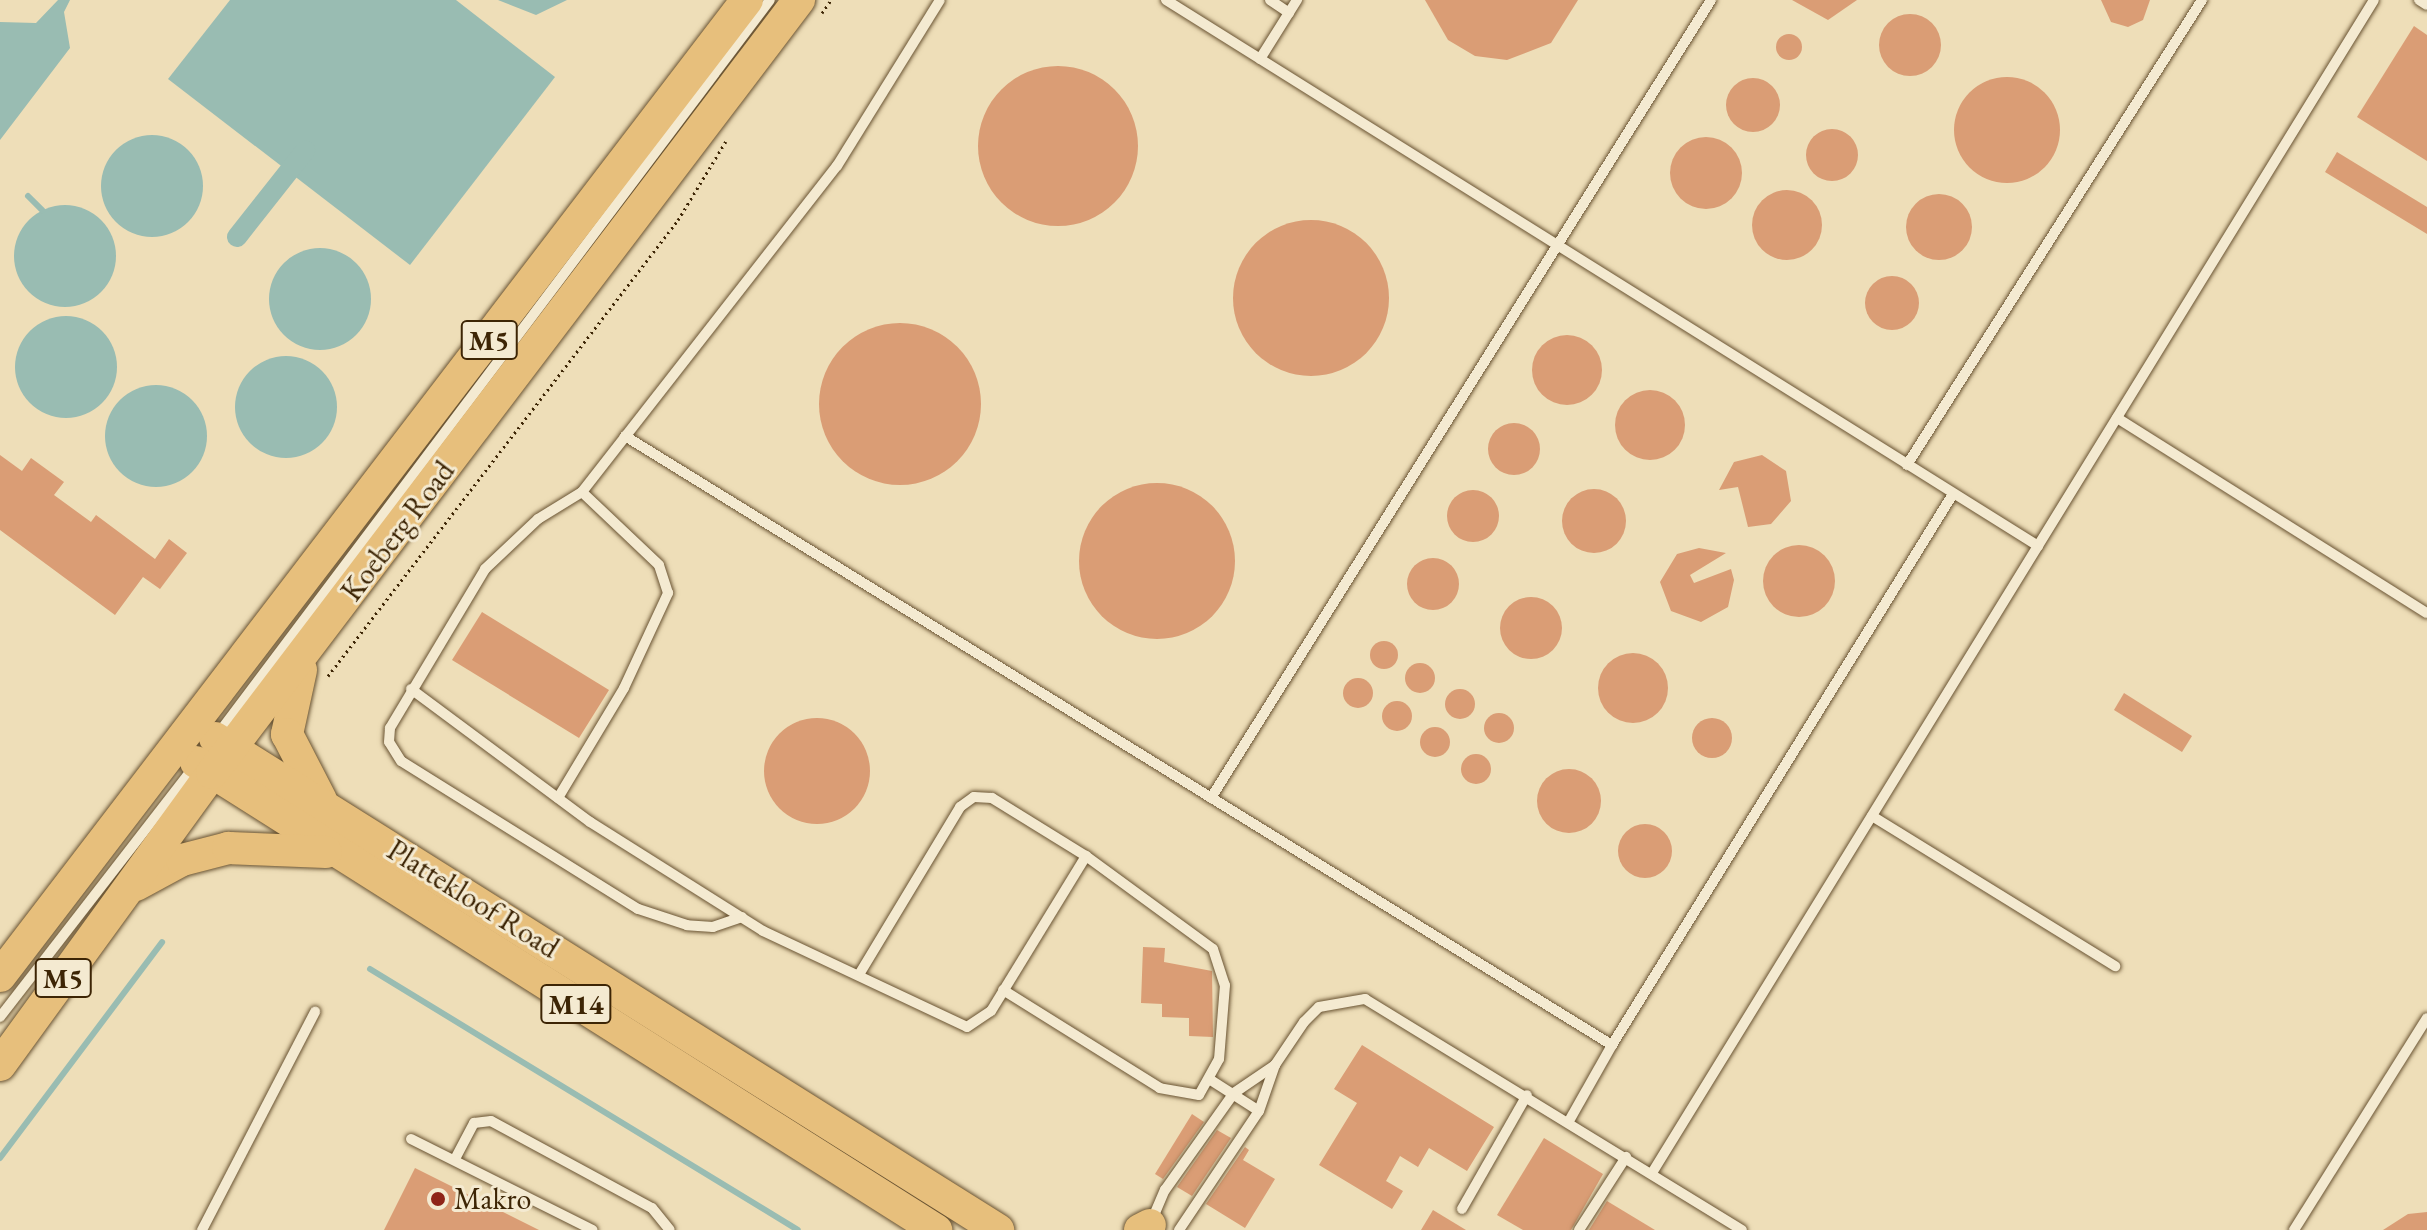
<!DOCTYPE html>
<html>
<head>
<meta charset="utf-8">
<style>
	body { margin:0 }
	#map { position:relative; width:2427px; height:1230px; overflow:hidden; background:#eedeb8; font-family:"EB Garamond",serif }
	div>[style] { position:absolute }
	.water>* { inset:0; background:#99bcb2 }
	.round { border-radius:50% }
	.stream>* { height:6px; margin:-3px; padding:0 3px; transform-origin:3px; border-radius:3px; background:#99bcb2 }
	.canal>* { height:20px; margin:-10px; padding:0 10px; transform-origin:10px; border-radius:10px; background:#99bcb2 }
	.building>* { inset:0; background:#da9d75 }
	.path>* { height:3px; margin-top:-1.5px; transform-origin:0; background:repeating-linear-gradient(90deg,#3d2505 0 2px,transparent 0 6px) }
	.roads { filter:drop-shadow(0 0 2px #695332) drop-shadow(0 0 2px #695332) }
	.service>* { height:10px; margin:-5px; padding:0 5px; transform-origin:5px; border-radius:5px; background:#f4ead1 }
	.primary>* { height:32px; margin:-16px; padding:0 16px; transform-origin:16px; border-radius:16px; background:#e7bf7c }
	.dots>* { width:22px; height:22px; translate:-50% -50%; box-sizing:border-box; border:4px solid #f4ead1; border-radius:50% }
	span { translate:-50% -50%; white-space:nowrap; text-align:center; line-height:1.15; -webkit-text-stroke:6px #f4ead1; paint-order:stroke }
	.shield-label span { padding:2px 6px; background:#f4ead1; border:2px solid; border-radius:6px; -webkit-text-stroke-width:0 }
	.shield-label { font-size:28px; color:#3d2505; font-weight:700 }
	.street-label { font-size:30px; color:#3d2505 }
	.poi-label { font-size:30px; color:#3d2505 }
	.left { translate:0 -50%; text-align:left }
</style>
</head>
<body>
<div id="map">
	<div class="water">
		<div style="clip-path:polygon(58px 0,70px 0,64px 12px,70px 48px,0 140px,0 22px,36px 23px)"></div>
		<div style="clip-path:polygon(230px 0,456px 0,555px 77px,410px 265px,168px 79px)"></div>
		<div style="clip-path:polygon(498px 0,567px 0,536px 15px)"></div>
		<div class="round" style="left:101px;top:135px;width:102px;height:102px"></div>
		<div class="round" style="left:14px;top:205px;width:102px;height:102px"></div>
		<div class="round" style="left:269px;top:248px;width:102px;height:102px"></div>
		<div class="round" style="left:15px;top:316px;width:102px;height:102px"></div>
		<div class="round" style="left:235px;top:356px;width:102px;height:102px"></div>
		<div class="round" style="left:105px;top:385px;width:102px;height:102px"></div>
	</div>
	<div class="stream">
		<div style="left:28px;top:196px;width:20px;rotate:45deg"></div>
		<div style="left:370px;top:969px;width:501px;rotate:31.38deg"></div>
		<div style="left:0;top:1158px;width:270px;rotate:-53.1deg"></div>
	</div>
	<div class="canal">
		<div style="left:237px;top:237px;width:110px;rotate:-51.7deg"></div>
	</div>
	<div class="building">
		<div style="clip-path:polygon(1425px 0,1578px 0,1551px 43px,1507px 60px,1475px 56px,1448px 40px)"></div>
		<div style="clip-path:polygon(1792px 0,1857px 0,1828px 20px)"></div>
		<div style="clip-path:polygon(2101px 0,2150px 0,2143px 20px,2128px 27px,2111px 22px)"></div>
		<div class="round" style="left:1879px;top:14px;width:62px;height:62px"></div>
		<div style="clip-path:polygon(2414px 26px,2427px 35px,2427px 161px,2357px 117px)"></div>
		<div class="round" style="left:1776px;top:34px;width:26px;height:26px"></div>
		<div class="round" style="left:978px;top:66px;width:160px;height:160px"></div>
		<div class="round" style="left:1954px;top:77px;width:106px;height:106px"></div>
		<div class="round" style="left:1726px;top:78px;width:54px;height:54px"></div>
		<div class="round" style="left:1806px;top:129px;width:52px;height:52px"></div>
		<div class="round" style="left:1670px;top:137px;width:72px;height:72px"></div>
		<div style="clip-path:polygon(2337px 152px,2427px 207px,2427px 234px,2325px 172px)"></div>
		<div class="round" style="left:1752px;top:190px;width:70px;height:70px"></div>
		<div class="round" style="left:1906px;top:194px;width:66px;height:66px"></div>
		<div class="round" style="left:1233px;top:220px;width:156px;height:156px"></div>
		<div class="round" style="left:1865px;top:276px;width:54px;height:54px"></div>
		<div class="round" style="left:819px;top:323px;width:162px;height:162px"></div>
		<div class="round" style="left:1532px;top:335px;width:70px;height:70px"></div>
		<div class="round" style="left:1615px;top:390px;width:70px;height:70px"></div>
		<div class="round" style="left:1488px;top:423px;width:52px;height:52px"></div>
		<div style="clip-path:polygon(0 455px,22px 471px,31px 458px,64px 482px,54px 495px,91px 522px,96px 515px,155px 559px,169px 539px,187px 553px,160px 589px,143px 577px,115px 615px,0 530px)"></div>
		<div style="clip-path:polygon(1762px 455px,1786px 471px,1791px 501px,1771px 524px,1748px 527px,1738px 487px,1719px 490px,1734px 462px)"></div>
		<div class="round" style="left:1079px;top:483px;width:156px;height:156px"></div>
		<div class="round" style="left:1562px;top:489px;width:64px;height:64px"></div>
		<div class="round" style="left:1447px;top:490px;width:52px;height:52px"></div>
		<div class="round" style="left:1763px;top:545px;width:72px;height:72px"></div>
		<div style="clip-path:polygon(1699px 548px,1726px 553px,1690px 575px,1694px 583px,1731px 569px,1734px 580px,1728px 607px,1701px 622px,1671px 611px,1660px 582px,1677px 554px)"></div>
		<div class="round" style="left:1407px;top:558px;width:52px;height:52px"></div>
		<div class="round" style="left:1500px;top:597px;width:62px;height:62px"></div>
		<div style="clip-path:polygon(482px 612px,609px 690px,579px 738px,452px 660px)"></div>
		<div class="round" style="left:1370px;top:641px;width:28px;height:28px"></div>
		<div class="round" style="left:1598px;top:653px;width:70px;height:70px"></div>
		<div class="round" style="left:1405px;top:663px;width:30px;height:30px"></div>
		<div class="round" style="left:1343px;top:678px;width:30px;height:30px"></div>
		<div class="round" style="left:1445px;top:689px;width:30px;height:30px"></div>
		<div style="clip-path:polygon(2124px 693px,2192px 736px,2182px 752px,2114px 710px)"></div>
		<div class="round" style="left:1382px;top:701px;width:30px;height:30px"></div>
		<div class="round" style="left:1484px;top:713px;width:30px;height:30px"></div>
		<div class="round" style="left:764px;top:718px;width:106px;height:106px"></div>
		<div class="round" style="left:1692px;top:718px;width:40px;height:40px"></div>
		<div class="round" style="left:1420px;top:727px;width:30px;height:30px"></div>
		<div class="round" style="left:1461px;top:754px;width:30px;height:30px"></div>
		<div class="round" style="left:1537px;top:769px;width:64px;height:64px"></div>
		<div class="round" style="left:1618px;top:824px;width:54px;height:54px"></div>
		<div style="clip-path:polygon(1143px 947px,1165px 948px,1164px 962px,1212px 971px,1213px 1037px,1189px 1036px,1189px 1018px,1162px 1017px,1162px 1004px,1141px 1003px)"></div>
		<div style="clip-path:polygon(1362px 1045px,1494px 1127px,1467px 1171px,1429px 1148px,1418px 1167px,1400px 1156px,1386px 1181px,1403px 1191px,1392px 1209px,1319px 1165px,1357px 1103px,1334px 1089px)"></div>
		<div style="clip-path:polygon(1192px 1114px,1204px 1122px,1163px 1179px,1155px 1174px)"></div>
		<div style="clip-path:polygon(1217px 1130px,1231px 1138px,1192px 1196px,1177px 1187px)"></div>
		<div style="clip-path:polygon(1544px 1138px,1603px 1174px,1571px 1230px,1523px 1230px,1497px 1215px)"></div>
		<div style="clip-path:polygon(1245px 1147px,1249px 1150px,1243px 1160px,1275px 1179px,1245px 1228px,1206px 1204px)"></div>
		<div style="clip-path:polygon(415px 1168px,539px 1230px,384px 1230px)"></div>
		<div style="clip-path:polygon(1607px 1201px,1655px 1230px,1589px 1230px)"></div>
		<div style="clip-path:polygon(1433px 1210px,1466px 1230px,1421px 1230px)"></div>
		<div style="clip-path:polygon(2427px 1212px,2427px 1230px,2383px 1230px,2408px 1214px)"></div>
	</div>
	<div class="path">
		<div style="left:822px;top:13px;width:16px;rotate:-55deg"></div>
		<div style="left:328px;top:676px;width:575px;rotate:-52.49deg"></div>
		<div style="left:678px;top:220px;width:92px;rotate:-58.7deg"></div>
	</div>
	<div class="roads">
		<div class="service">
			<div style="left:1166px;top:0;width:1029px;rotate:32.05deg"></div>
			<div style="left:1270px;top:0;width:23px;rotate:34deg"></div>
			<div style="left:2419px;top:0;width:9px;rotate:32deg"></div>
			<div style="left:1260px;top:59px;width:70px;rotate:-57.9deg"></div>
			<div style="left:2117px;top:418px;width:366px;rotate:32.2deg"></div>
			<div style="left:625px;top:436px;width:1160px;rotate:31.68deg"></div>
			<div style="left:1612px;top:1045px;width:648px;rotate:-58.25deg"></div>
			<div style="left:1907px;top:465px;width:551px;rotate:-57.61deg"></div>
			<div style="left:411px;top:689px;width:223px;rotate:36.6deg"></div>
			<div style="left:590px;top:822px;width:204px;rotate:32.2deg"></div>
			<div style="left:763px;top:931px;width:225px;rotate:25.2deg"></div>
			<div style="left:967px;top:1027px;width:29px;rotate:-34deg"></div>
			<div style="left:991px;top:1011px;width:182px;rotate:-58.5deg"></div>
			<div style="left:218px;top:734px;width:918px;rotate:-53.06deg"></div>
			<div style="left:558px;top:798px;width:128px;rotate:-59deg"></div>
			<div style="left:624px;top:688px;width:105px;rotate:-65.1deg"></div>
			<div style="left:668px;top:593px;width:29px;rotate:-108deg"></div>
			<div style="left:659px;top:565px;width:106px;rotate:-136.5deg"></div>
			<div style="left:1211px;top:798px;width:942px;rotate:-57.93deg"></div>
			<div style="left:1872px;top:816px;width:286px;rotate:31.7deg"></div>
			<div style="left:742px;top:917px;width:31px;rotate:161deg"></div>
			<div style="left:713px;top:927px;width:26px;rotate:-176deg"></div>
			<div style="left:687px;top:925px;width:52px;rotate:-161.9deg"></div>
			<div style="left:638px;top:909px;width:279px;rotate:-148deg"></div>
			<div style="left:401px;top:761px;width:22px;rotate:-122deg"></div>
			<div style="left:389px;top:742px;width:14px;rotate:-86deg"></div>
			<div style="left:390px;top:728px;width:185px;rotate:-59.1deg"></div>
			<div style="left:485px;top:569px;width:73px;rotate:-43.3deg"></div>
			<div style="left:538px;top:519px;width:52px;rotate:-31.5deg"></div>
			<div style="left:582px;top:492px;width:414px;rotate:-52deg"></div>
			<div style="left:837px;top:166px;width:195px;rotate:-58.2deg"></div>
			<div style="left:860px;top:973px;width:194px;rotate:-58.9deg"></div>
			<div style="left:960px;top:807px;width:17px;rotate:-36deg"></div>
			<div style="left:974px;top:797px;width:18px;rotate:3deg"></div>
			<div style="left:992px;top:798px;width:110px;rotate:31.7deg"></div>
			<div style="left:1086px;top:856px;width:157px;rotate:36.2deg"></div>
			<div style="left:1213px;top:949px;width:38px;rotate:72deg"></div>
			<div style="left:1225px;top:985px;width:74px;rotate:94.6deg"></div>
			<div style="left:1219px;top:1059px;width:41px;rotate:119.1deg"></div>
			<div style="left:1199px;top:1095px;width:40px;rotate:-170deg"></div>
			<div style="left:1160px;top:1088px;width:185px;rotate:-148deg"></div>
			<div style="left:0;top:1017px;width:318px;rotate:-52.2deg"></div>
			<div style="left:1209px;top:1079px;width:59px;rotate:32.6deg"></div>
			<div style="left:1569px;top:1121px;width:87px;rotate:-60.5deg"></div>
			<div style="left:411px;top:1139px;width:203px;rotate:26.6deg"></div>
			<div style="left:455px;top:1159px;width:41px;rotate:-62.2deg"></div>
			<div style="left:474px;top:1123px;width:17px;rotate:-7deg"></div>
			<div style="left:491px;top:1121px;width:183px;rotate:28.4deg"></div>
			<div style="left:652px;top:1208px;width:28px;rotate:51deg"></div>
			<div style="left:1652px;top:1173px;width:1377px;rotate:-58.39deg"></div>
			<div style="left:1462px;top:1209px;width:131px;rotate:-60.3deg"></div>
			<div style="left:1152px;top:1220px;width:33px;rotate:-67deg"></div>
			<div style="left:1165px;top:1190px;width:119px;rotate:-54.6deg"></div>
			<div style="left:1234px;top:1093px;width:50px;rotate:-34.3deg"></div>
			<div style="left:202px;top:1230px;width:246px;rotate:-62.6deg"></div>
			<div style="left:1179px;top:1230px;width:143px;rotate:-56.1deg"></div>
			<div style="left:1259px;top:1111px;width:49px;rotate:-70.8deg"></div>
			<div style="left:1275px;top:1065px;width:52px;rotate:-56deg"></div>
			<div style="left:1304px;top:1022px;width:21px;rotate:-45deg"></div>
			<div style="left:1319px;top:1007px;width:47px;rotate:-9.9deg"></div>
			<div style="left:1365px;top:999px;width:442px;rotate:31.5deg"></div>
			<div style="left:1579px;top:1230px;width:87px;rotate:-57.2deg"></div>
			<div style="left:2294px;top:1230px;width:250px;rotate:-57.9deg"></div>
		</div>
		<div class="primary">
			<div style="left:301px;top:670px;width:66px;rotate:102.3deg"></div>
			<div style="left:287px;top:734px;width:74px;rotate:62.7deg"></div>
			<div style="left:215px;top:738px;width:925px;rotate:32.14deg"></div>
			<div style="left:196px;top:762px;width:876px;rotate:32.31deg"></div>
			<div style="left:136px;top:885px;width:52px;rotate:-28.5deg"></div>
			<div style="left:182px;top:860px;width:48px;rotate:-14.6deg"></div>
			<div style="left:228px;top:848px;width:98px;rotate:2.3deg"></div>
			<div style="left:0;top:976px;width:1229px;rotate:-52.57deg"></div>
			<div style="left:0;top:1065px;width:361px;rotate:-54deg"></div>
			<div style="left:212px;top:773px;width:971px;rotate:-52.79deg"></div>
			<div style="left:1140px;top:1230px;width:11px;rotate:-27deg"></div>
		</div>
	</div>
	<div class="dots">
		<div style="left:438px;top:1199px;background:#8f2418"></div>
	</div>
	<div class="shield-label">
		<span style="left:489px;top:340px">M5</span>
		<span style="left:63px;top:978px">M5</span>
		<span style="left:576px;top:1004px">M14</span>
	</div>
	<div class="street-label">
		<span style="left:398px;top:531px;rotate:-53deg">Koeberg Road</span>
		<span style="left:473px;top:899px;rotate:32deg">Plattekloof Road</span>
	</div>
	<div class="poi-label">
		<span class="left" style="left:454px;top:1199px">Makro</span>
	</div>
</div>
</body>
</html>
